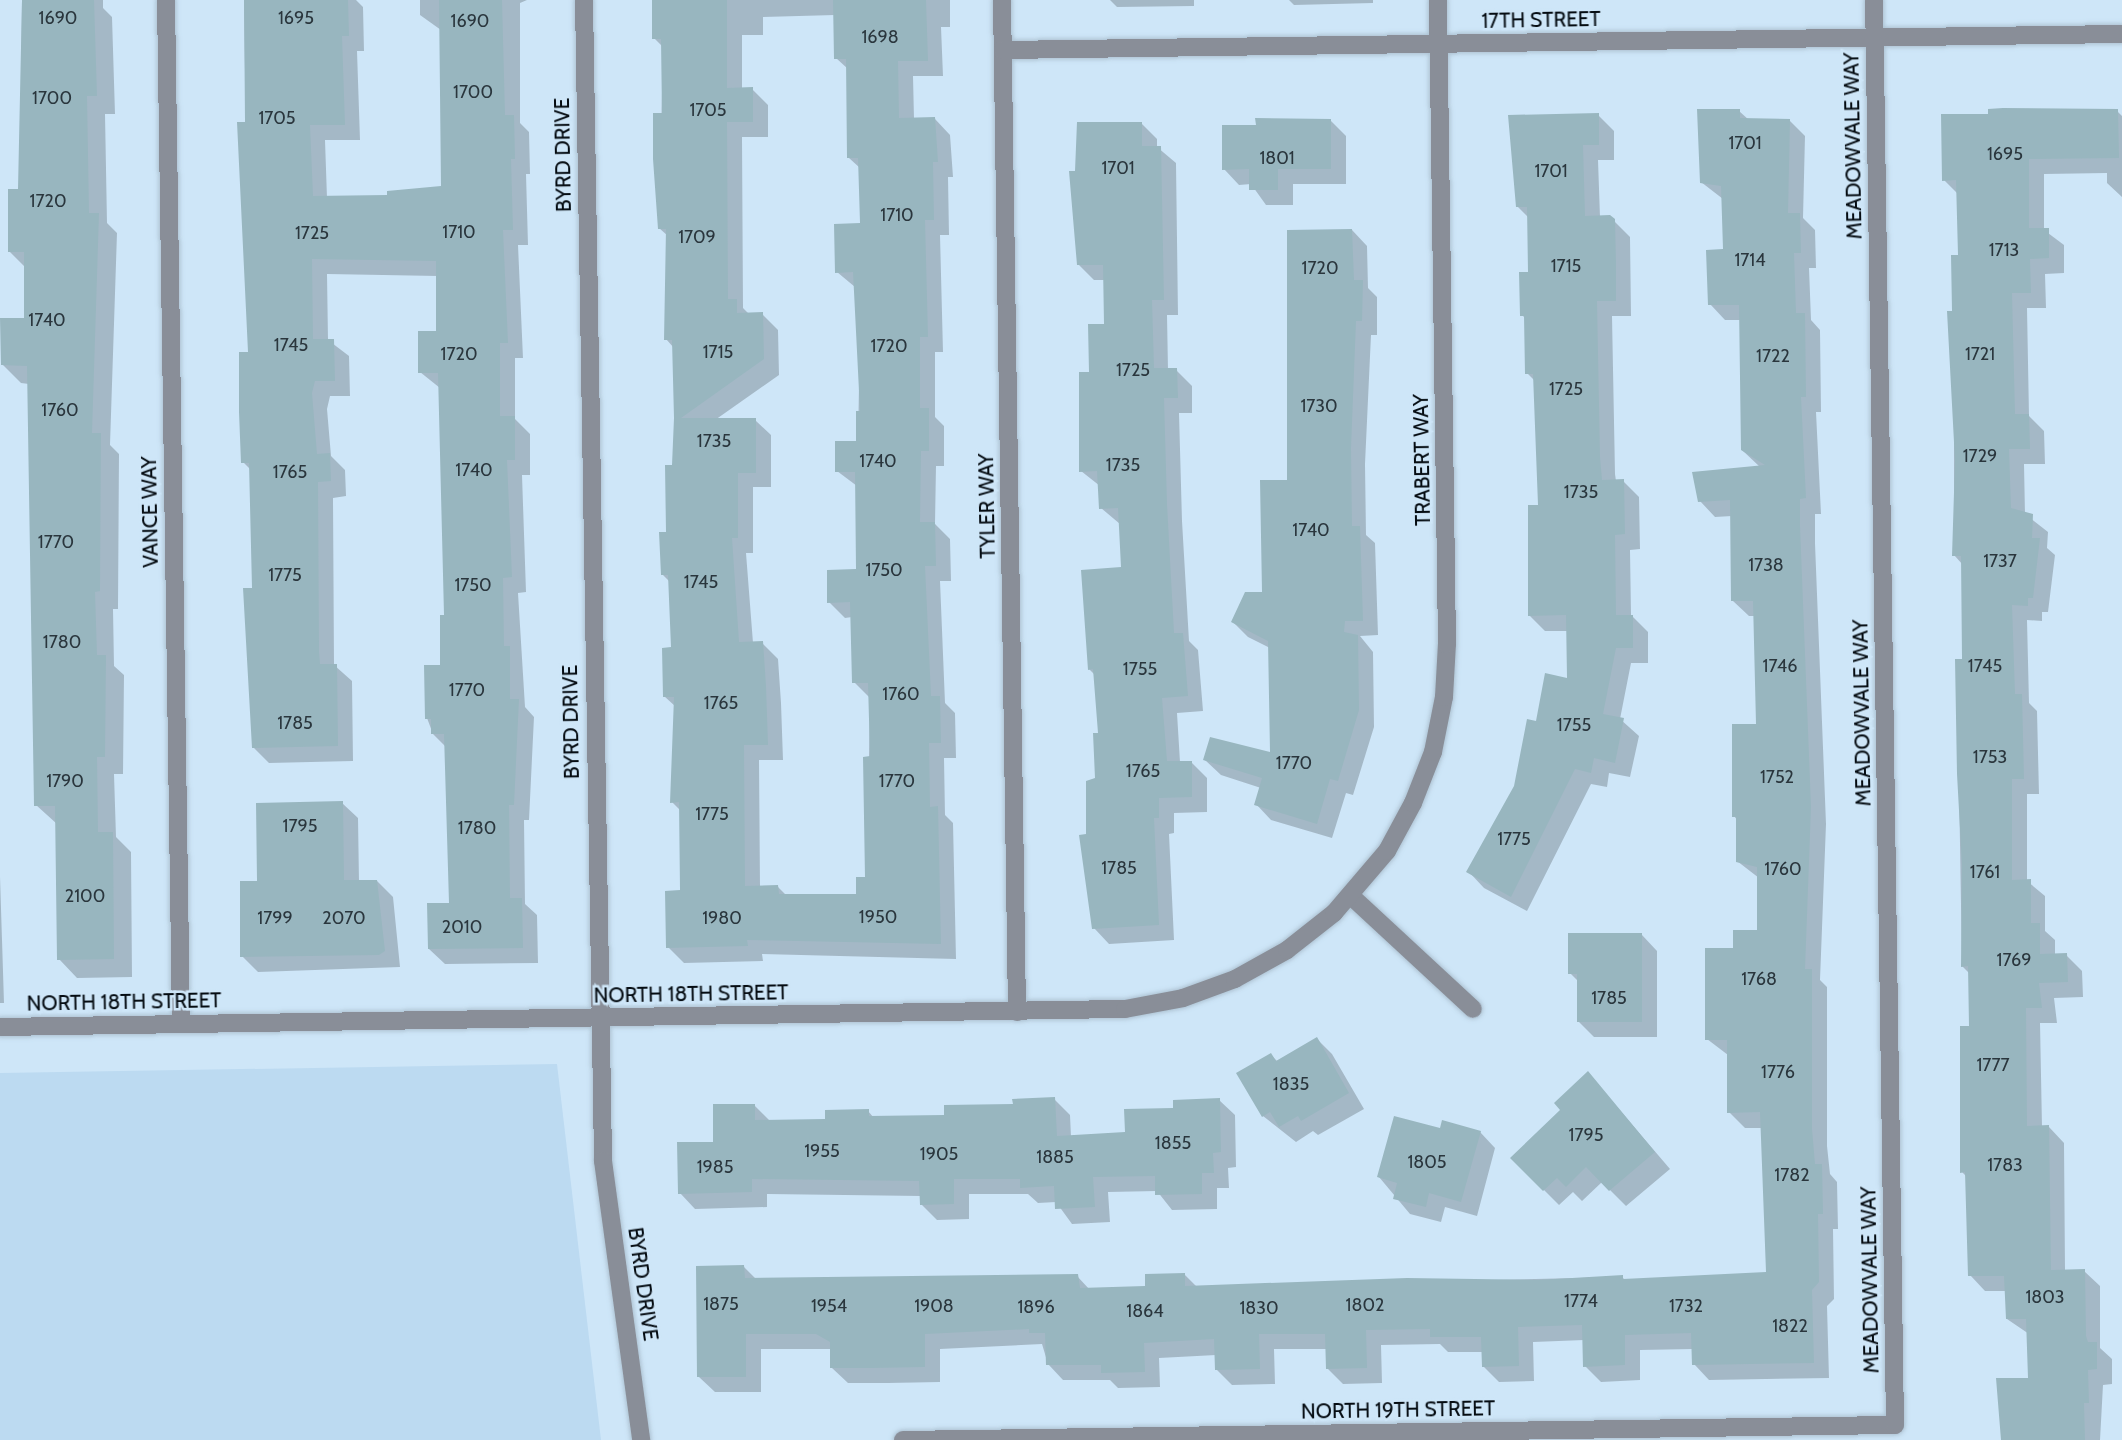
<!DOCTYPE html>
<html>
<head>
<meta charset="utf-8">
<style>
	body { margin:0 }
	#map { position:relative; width:2122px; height:1440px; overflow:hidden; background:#cee6f8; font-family:Cabin,sans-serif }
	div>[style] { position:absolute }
	.built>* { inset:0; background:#bcdaf1 }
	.shadow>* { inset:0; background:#0003 }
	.building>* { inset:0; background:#98b6bf }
	.roads { filter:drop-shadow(0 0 2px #aec3d3) drop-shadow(0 0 2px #aec3d3) }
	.minor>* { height:18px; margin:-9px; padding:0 9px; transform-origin:9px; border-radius:9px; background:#898e98 }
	span { translate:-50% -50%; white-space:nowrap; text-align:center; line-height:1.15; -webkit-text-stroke:5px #cee6f8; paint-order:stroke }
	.number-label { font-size:18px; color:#2a363d }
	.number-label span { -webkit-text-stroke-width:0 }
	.street-label { font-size:21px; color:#050c12 }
</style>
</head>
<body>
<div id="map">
	<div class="built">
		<div style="clip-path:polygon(557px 1064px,601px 1440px,0 1440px,0 1073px)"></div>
	</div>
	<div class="shadow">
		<div style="clip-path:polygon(22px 0,103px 0,103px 8px,112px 17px,115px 114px,105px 114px,107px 223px,117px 233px,110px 445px,119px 454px,118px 609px,113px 609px,114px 666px,124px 675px,123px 774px,114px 774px,116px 837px,131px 852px,132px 977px,77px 978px,59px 959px,57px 824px,36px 805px,29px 384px,21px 383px,3px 365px,26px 320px,26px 268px,9px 251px,20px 190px)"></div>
		<div style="clip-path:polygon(244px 0,356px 0,363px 7px,364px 51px,357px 51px,360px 140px,325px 140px,327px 198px,389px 197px,443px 187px,441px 30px,420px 15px,420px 0,527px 0,520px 3px,520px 123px,529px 132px,530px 174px,526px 174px,528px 245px,518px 245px,523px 358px,515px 358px,515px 419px,530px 434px,530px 475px,522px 475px,526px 592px,518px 593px,525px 707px,534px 717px,529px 820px,524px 820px,525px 904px,537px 915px,538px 963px,445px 964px,429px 949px,451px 904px,446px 747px,433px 734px,427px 718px,442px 667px,446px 617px,440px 388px,420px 372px,438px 333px,438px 276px,327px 274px,328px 340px,349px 356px,350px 396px,330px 396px,327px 409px,331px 456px,345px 470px,346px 496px,333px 498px,334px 665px,352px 681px,353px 761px,269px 763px,254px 748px,251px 470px,243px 462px,249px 353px)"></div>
		<div style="clip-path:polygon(evenodd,653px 0,950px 0,950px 27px,941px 27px,943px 76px,913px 76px,914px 119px,935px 119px,950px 135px,953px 177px,948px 177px,949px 235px,940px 235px,943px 352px,935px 352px,935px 417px,944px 426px,944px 466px,936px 466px,935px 524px,950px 539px,951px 581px,940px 581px,945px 703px,955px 713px,956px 758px,944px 758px,945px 815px,953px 823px,956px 959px,762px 954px,763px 961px,684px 963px,668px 947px,682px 892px,681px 811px,672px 802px,676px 707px,664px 696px,672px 649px,670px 582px,663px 575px,674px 467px,674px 348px,666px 339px,668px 236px,659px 228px,663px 47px,654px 38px,653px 0,835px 15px,836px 58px,848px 69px,849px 158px,860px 168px,861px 225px,837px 272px,855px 287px,860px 328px,858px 443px,837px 471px,857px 486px,858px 571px,829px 602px,845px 618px,852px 617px,854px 682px,870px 698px,867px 879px,858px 896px,787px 896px,778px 887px,760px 887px,759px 760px,783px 760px,781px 703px,778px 659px,762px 643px,753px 643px,746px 553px,753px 553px,753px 487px,771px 487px,771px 435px,755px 420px,715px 420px,779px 375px,778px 330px,762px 314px,749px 314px,743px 308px,742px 137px,768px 137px,768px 105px,752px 89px,742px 89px,742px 35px,763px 35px,763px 17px,835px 15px)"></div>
		<div style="clip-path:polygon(1110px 0,1194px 0,1194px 6px,1117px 7px)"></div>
		<div style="clip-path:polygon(1289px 0,1373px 0,1373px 3px,1294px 5px)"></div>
		<div style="clip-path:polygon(1739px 111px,1749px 120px,1789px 120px,1805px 136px,1803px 218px,1815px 230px,1816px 268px,1809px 268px,1811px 320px,1820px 330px,1821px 412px,1816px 412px,1821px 514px,1815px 514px,1815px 543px,1826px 824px,1820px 980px,1827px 987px,1827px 1146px,1830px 1174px,1837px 1182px,1838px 1229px,1833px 1229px,1834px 1299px,1827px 1306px,1829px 1378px,1709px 1380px,1694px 1364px,1693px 1349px,1640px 1350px,1640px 1380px,1601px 1382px,1585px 1366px,1584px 1340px,1533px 1342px,1534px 1381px,1499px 1382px,1483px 1366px,1483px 1352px,1448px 1352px,1440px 1344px,1381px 1345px,1382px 1383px,1343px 1384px,1327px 1368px,1327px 1349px,1274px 1349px,1275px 1384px,1232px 1385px,1216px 1369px,1216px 1355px,1159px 1358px,1160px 1387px,1118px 1388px,1110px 1380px,1063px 1380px,1048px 1364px,1042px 1344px,940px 1349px,940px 1382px,888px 1383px,848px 1383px,832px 1368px,831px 1349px,761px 1349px,761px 1392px,715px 1392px,699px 1377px,744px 1267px,757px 1280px,1077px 1276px,1090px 1290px,1147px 1288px,1184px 1274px,1197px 1287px,1622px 1277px,1626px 1281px,1768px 1274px,1762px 1128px,1745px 1128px,1729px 1112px,1728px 1055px,1707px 1039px,1734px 950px,1759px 931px,1759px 878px,1737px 861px,1738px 821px,1734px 816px,1758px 726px,1755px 616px,1749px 616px,1733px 601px,1732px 516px,1715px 517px,1700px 501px,1760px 467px,1742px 450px,1741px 320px,1725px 320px,1710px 304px,1725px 251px,1723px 199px,1701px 182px)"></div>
		<div style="clip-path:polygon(2117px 111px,2122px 116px,2122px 197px,2107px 183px,2107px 173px,2044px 174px,2044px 230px,2064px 245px,2064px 273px,2045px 274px,2046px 308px,2027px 308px,2029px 416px,2044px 431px,2045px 464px,2024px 464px,2025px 514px,2048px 532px,2047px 548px,2055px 555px,2048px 612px,2042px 612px,2042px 621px,2027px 620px,2029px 703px,2037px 711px,2039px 794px,2027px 794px,2027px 881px,2045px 896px,2045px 931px,2055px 940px,2055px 955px,2066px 955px,2082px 971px,2083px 997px,2054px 998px,2057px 1023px,2040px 1023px,2042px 1127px,2049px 1127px,2064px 1143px,2065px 1271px,2084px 1271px,2100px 1286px,2100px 1348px,2112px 1359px,2112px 1384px,2103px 1385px,2100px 1440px,2001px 1440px,2030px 1380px,2029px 1334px,2007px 1319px,2007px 1291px,1985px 1291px,1970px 1275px,1967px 1177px,1962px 1172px,1971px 1028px,1970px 974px,1962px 966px,1957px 661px,1964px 661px,1963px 565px,1954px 555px,1954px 312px,1960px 256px,1958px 194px,1944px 180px)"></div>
		<div style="clip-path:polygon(1598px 115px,1614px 131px,1614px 160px,1598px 160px,1600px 217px,1610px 217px,1630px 237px,1631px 316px,1612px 316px,1615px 474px,1616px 481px,1623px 481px,1639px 497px,1640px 549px,1630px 550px,1631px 615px,1648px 632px,1648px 663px,1631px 663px,1620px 719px,1639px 736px,1630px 777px,1609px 773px,1607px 787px,1591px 784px,1527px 911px,1484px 888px,1469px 872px,1516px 786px,1537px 723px,1569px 680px,1568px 631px,1545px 631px,1530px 616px,1539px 506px,1535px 381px,1527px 373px,1526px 319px,1522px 315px,1530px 273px,1529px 218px,1517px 206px)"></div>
		<div style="clip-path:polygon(1330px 120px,1346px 136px,1346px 184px,1293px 184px,1293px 205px,1266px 205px,1251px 184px,1239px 185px,1224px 169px)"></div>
		<div style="clip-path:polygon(1141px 123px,1157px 139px,1157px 147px,1176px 163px,1178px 315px,1167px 315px,1168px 370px,1176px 370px,1192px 386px,1192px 413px,1179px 413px,1182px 521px,1189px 641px,1198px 650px,1203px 711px,1177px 713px,1180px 762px,1191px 762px,1207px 778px,1207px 812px,1174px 813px,1174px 833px,1169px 834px,1174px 940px,1109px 944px,1094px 928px,1088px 836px,1100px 735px,1095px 675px,1089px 669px,1123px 569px,1120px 524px,1101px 508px,1100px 486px,1081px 471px,1090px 373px,1105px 325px,1105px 280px,1094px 280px,1079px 265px,1076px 173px)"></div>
		<div style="clip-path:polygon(1352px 230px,1367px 246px,1368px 288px,1377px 297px,1377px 335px,1371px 335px,1365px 464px,1366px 535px,1375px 543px,1378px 635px,1360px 636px,1373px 652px,1374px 727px,1353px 795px,1346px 793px,1332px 838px,1271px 820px,1256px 804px,1261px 788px,1221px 775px,1205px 760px,1271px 755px,1270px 648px,1248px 637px,1233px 622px,1263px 594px)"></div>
		<div style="clip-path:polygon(342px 803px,358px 818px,359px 882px,377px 881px,393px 897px,400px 967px,258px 972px,242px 956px,259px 883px)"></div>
		<div style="clip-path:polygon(0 877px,4px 1003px,0 1003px)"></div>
		<div style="clip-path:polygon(1642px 935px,1657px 951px,1657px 1037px,1594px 1037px,1578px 1021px,1579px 982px,1570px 973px)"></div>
		<div style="clip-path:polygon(1317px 1039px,1332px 1054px,1364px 1109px,1318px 1135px,1313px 1131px,1296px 1142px,1263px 1116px,1271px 1055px,1278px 1062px)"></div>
		<div style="clip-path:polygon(1588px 1073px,1670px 1169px,1626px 1206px,1602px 1182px,1582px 1201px,1573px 1192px,1559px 1205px,1512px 1158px,1563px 1110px)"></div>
		<div style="clip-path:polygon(1054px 1099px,1070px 1115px,1071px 1137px,1127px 1133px,1175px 1110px,1219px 1100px,1235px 1115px,1236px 1167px,1228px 1168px,1229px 1188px,1217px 1188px,1217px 1209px,1172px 1210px,1157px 1191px,1108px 1192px,1110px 1222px,1072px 1224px,1056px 1202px,1038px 1203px,1028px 1194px,969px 1194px,969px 1219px,937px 1220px,921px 1204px,921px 1196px,767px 1194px,767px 1207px,695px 1209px,680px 1193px,715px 1144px,754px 1105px,770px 1121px,827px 1120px,868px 1111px,874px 1118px,945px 1116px)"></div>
		<div style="clip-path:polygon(1480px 1132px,1495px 1148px,1477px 1216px,1445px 1207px,1441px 1222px,1410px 1214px,1379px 1177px)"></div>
	</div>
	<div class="building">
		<div style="clip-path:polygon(22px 0,94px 0,97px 96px,87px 96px,89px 213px,99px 213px,92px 433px,101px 433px,100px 591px,95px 592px,97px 655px,106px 655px,105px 757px,97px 757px,98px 832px,113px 832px,114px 959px,57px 960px,55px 806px,34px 806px,27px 366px,1px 365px,0 318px,24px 318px,24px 252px,8px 252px,8px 189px,18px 189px)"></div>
		<div style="clip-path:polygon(244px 0,348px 0,349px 36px,342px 36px,345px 125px,310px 125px,313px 196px,387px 195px,387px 191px,441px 186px,439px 0,502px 0,505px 115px,514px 115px,515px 159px,511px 159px,513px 230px,503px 230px,508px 343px,500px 343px,500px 416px,515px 416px,515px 460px,507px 460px,512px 577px,503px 578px,504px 646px,510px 646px,510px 699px,519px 699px,514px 805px,509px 805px,510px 898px,522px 898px,523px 948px,428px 949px,427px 903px,449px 903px,444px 734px,431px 734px,431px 719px,425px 719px,424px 665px,440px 665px,440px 615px,444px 615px,438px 373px,418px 373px,418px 331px,436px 331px,436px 261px,312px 259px,313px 339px,334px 339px,335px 381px,315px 381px,312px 393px,317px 454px,330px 453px,331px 481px,318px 482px,319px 652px,320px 664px,337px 664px,338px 746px,252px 748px,243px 588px,252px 588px,249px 463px,241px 463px,239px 412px,239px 352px,248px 352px,237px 122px,245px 122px)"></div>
		<div style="clip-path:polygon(652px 0,727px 0,727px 88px,753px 87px,753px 122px,727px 122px,728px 299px,737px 299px,737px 313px,763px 312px,764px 359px,681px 418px,756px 418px,756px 473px,738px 473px,738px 538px,732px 538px,739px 642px,763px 641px,766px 686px,768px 745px,744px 745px,745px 886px,778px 885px,779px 894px,856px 894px,856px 877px,865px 877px,863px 757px,870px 756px,868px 683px,852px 683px,850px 602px,827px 603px,827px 570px,856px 569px,855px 472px,835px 472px,835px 441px,856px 441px,856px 411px,860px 411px,853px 272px,835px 273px,834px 224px,860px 223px,858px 158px,847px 158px,846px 59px,834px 59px,833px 0,926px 0,928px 61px,898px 61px,899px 118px,935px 117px,938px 162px,933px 162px,934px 220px,925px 220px,928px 337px,920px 337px,920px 408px,929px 408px,929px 451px,921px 451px,920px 522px,935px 522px,936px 566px,925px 566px,931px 696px,940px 696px,941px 743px,929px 743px,930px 807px,938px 806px,941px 944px,747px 940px,748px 946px,666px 948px,665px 891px,680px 890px,679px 802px,670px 803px,674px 697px,663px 697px,662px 648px,671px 647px,668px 575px,661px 575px,659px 532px,666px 532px,665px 465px,672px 465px,674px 418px,672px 340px,664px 340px,666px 229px,658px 229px,653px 159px,653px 113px,662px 113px,661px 39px,652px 39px)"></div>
		<div style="clip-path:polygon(2003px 108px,2118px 109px,2119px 158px,2029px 159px,2029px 228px,2049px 228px,2049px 258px,2030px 259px,2031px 293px,2012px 293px,2015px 414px,2029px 414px,2030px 449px,2009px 449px,2011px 508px,2033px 514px,2032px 538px,2040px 538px,2033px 598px,2028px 598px,2028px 606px,2012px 605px,2015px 694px,2022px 694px,2024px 779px,2012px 779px,2012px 880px,2031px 879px,2031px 923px,2040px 923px,2040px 954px,2067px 953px,2068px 982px,2039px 983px,2042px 1008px,2026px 1008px,2027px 1126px,2049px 1125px,2051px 1270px,2085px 1269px,2086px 1336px,2088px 1342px,2097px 1342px,2097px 1369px,2088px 1370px,2089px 1403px,2084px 1403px,2085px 1440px,2001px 1440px,1996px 1378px,2028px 1378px,2026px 1319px,2006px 1319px,2004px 1276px,1968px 1276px,1965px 1172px,1960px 1173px,1960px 1026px,1969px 1026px,1968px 966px,1961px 967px,1962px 865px,1957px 774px,1955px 659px,1962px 659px,1961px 556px,1952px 556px,1955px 461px,1947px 311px,1952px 311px,1951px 255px,1958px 255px,1956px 180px,1942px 181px,1941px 114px,1988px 114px,1988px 109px)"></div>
		<div style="clip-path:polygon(1697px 109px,1740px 109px,1740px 118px,1790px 119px,1788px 213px,1800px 213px,1801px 253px,1794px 253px,1796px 313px,1805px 313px,1806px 397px,1801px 397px,1806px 498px,1800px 499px,1800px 526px,1811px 807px,1805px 969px,1812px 969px,1812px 1129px,1815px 1164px,1822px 1164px,1823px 1214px,1818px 1214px,1819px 1282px,1812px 1290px,1814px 1363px,1692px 1365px,1691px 1333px,1625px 1335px,1625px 1365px,1583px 1367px,1582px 1325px,1518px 1327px,1519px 1366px,1482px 1367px,1481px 1337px,1430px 1337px,1430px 1329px,1366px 1330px,1367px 1368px,1326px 1369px,1325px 1334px,1259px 1334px,1260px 1369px,1215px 1370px,1214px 1339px,1144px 1343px,1145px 1372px,1101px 1373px,1101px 1365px,1046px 1365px,1045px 1333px,1029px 1333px,1029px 1329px,925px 1334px,925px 1367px,871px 1368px,830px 1368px,830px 1342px,816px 1334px,746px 1334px,746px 1377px,697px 1377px,696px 1266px,744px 1265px,745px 1278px,1078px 1274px,1080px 1288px,1145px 1286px,1145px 1274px,1185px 1273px,1185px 1286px,1407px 1278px,1538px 1280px,1623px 1275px,1623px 1279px,1766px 1272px,1760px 1112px,1727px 1113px,1727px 1040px,1705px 1040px,1705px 948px,1733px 948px,1733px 930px,1757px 930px,1757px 867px,1736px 862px,1736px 817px,1732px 817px,1732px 724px,1756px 724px,1753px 601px,1731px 601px,1730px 500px,1698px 502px,1692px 472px,1765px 465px,1741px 450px,1739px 305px,1708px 305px,1706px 250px,1723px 249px,1721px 186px,1700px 183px)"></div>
		<div style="clip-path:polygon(1599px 113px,1599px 145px,1583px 145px,1585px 216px,1610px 215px,1615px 219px,1616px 265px,1616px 301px,1597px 301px,1600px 457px,1602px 480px,1624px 479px,1625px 534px,1615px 535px,1616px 615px,1633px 615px,1633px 648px,1616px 648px,1603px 714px,1624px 718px,1615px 763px,1594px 758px,1591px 773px,1575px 769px,1511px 897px,1466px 872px,1514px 786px,1527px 719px,1536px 721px,1545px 673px,1567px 678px,1566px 615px,1528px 616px,1528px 505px,1538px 505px,1533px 374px,1525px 374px,1524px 316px,1520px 316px,1519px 272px,1528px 272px,1527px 207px,1516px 207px,1508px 115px)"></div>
		<div style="clip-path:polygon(1255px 118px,1331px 119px,1331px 169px,1278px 169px,1278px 190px,1249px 190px,1249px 169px,1222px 170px,1222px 125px,1256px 125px)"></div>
		<div style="clip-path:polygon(1077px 122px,1142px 122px,1142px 146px,1161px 146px,1164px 300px,1152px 300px,1154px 368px,1177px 368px,1178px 398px,1164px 398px,1167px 504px,1174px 633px,1183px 633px,1188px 696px,1162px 698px,1167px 761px,1192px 761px,1192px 797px,1159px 798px,1159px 818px,1154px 818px,1159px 925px,1092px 929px,1079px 835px,1086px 834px,1086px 781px,1095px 778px,1093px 733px,1098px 733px,1093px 669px,1088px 670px,1081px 570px,1121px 567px,1118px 508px,1099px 509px,1097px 471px,1079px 472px,1079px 372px,1089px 372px,1088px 324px,1104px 324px,1103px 265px,1077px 265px,1069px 171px,1075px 171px)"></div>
		<div style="clip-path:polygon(1352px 229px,1354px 280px,1363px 280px,1362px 321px,1356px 321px,1351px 448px,1352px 526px,1360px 526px,1363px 621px,1345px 621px,1344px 632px,1358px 635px,1359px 710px,1338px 781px,1330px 779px,1317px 824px,1254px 805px,1262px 778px,1203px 760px,1210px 737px,1270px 752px,1268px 641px,1231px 622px,1245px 592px,1262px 592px,1260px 480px,1287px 480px,1287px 230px)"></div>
		<div style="clip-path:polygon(343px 801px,344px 880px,377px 880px,385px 951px,379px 955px,240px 957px,240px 881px,257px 881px,256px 803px)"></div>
		<div style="clip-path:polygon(1568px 933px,1642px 933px,1642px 1022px,1577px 1022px,1577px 974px,1568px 974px)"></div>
		<div style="clip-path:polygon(1317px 1037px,1349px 1093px,1301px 1121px,1298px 1116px,1279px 1127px,1270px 1112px,1262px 1117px,1236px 1073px,1271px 1053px,1276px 1061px)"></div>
		<div style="clip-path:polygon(1588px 1071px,1655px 1152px,1609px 1191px,1586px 1167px,1566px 1187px,1557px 1178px,1543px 1191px,1510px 1158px,1560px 1110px,1554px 1103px)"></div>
		<div style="clip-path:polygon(1055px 1097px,1057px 1136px,1125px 1132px,1124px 1109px,1173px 1108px,1173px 1100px,1220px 1098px,1221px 1152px,1213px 1153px,1214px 1173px,1202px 1173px,1202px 1194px,1155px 1195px,1155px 1176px,1093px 1177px,1095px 1207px,1055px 1209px,1054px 1186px,1020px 1188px,1020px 1179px,954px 1179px,954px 1204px,920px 1205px,919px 1181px,752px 1179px,752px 1192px,678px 1194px,677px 1142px,713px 1142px,713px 1104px,755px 1104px,755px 1120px,825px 1119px,825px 1110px,869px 1109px,869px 1116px,944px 1115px,944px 1105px,1013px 1104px,1012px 1099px)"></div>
		<div style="clip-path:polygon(1394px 1116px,1440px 1128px,1442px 1120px,1481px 1131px,1461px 1202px,1429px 1193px,1426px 1207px,1393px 1199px,1397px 1183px,1377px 1177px)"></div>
	</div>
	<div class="roads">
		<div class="minor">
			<div style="left:166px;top:0;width:1024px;rotate:89.16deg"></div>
			<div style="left:584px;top:0;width:1161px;rotate:89.06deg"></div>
			<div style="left:603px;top:1161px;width:282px;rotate:82.2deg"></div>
			<div style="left:1002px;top:0;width:1012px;rotate:89.15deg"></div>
			<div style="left:1003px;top:50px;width:1119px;rotate:-0.82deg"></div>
			<div style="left:1351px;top:896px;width:166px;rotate:42.8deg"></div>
			<div style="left:0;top:1027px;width:1125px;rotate:-0.92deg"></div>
			<div style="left:1125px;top:1009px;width:59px;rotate:-10.7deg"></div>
			<div style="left:1183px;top:998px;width:55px;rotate:-20.1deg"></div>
			<div style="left:1235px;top:979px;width:60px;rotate:-29.1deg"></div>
			<div style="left:1287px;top:950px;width:60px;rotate:-38.2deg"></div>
			<div style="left:1334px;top:913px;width:82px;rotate:-49.5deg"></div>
			<div style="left:1387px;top:851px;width:55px;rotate:-61.6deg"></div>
			<div style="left:1413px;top:803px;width:55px;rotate:-68.6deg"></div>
			<div style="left:1433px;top:752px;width:56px;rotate:-78.7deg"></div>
			<div style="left:1444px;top:697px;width:53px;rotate:-86.8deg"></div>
			<div style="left:1447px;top:644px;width:644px;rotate:-90.8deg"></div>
			<div style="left:903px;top:1440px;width:992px;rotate:-0.87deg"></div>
			<div style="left:1895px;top:1425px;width:1425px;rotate:-90.84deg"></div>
		</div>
	</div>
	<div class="number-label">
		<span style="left:58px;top:18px">1690</span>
		<span style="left:296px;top:18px">1695</span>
		<span style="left:470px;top:21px">1690</span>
		<span style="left:880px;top:37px">1698</span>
		<span style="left:473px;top:92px">1700</span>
		<span style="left:52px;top:98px">1700</span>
		<span style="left:708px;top:110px">1705</span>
		<span style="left:277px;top:118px">1705</span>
		<span style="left:1745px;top:143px">1701</span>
		<span style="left:2005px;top:154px">1695</span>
		<span style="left:1277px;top:158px">1801</span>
		<span style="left:1118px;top:168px">1701</span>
		<span style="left:1551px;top:171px">1701</span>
		<span style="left:48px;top:201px">1720</span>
		<span style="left:897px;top:215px">1710</span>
		<span style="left:459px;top:232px">1710</span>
		<span style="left:312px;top:233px">1725</span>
		<span style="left:697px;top:237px">1709</span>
		<span style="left:2004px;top:250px">1713</span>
		<span style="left:1750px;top:260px">1714</span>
		<span style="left:1566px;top:266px">1715</span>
		<span style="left:1320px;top:268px">1720</span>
		<span style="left:47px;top:320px">1740</span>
		<span style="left:291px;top:345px">1745</span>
		<span style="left:889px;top:346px">1720</span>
		<span style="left:718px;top:352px">1715</span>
		<span style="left:459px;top:354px">1720</span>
		<span style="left:1980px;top:354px">1721</span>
		<span style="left:1773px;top:356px">1722</span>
		<span style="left:1133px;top:370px">1725</span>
		<span style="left:1566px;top:389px">1725</span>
		<span style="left:1319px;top:406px">1730</span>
		<span style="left:60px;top:410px">1760</span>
		<span style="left:714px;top:441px">1735</span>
		<span style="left:1980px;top:456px">1729</span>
		<span style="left:878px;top:461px">1740</span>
		<span style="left:1123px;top:465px">1735</span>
		<span style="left:474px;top:470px">1740</span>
		<span style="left:290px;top:472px">1765</span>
		<span style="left:1581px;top:492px">1735</span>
		<span style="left:1311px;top:530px">1740</span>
		<span style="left:56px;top:542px">1770</span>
		<span style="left:2000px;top:561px">1737</span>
		<span style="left:1766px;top:565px">1738</span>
		<span style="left:884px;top:570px">1750</span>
		<span style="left:285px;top:575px">1775</span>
		<span style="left:701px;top:582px">1745</span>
		<span style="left:473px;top:585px">1750</span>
		<span style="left:62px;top:642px">1780</span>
		<span style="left:1780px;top:666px">1746</span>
		<span style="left:1985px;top:666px">1745</span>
		<span style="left:1140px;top:669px">1755</span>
		<span style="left:467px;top:690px">1770</span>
		<span style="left:901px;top:694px">1760</span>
		<span style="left:721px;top:703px">1765</span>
		<span style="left:295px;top:723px">1785</span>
		<span style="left:1574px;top:725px">1755</span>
		<span style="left:1990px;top:757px">1753</span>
		<span style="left:1294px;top:763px">1770</span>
		<span style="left:1143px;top:771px">1765</span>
		<span style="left:1777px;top:777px">1752</span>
		<span style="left:65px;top:781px">1790</span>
		<span style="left:897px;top:781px">1770</span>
		<span style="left:712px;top:814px">1775</span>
		<span style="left:300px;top:826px">1795</span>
		<span style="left:477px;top:828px">1780</span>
		<span style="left:1514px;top:839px">1775</span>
		<span style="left:1119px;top:868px">1785</span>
		<span style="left:1783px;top:869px">1760</span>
		<span style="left:1985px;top:872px">1761</span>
		<span style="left:85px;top:896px">2100</span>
		<span style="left:878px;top:917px">1950</span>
		<span style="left:275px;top:918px">1799</span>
		<span style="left:344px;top:918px">2070</span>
		<span style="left:722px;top:918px">1980</span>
		<span style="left:462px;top:927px">2010</span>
		<span style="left:2014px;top:960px">1769</span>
		<span style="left:1759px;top:979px">1768</span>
		<span style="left:1609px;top:998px">1785</span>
		<span style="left:1993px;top:1065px">1777</span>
		<span style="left:1778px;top:1072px">1776</span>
		<span style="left:1291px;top:1084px">1835</span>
		<span style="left:1586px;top:1135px">1795</span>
		<span style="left:1173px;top:1143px">1855</span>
		<span style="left:822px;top:1151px">1955</span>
		<span style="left:939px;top:1154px">1905</span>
		<span style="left:1055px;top:1157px">1885</span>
		<span style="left:1427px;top:1162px">1805</span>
		<span style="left:2005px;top:1165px">1783</span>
		<span style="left:715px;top:1167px">1985</span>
		<span style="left:1792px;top:1175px">1782</span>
		<span style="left:2045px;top:1297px">1803</span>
		<span style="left:1581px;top:1301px">1774</span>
		<span style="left:721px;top:1304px">1875</span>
		<span style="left:1365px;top:1305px">1802</span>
		<span style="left:829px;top:1306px">1954</span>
		<span style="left:934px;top:1306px">1908</span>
		<span style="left:1686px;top:1306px">1732</span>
		<span style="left:1036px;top:1307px">1896</span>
		<span style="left:1259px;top:1308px">1830</span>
		<span style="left:1145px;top:1311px">1864</span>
		<span style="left:1790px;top:1326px">1822</span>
	</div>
	<div class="street-label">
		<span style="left:1541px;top:20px;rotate:-1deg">17TH STREET</span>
		<span style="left:1853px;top:146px;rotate:-91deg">MEADOWVALE WAY</span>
		<span style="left:563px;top:155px;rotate:-91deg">BYRD DRIVE</span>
		<span style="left:1422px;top:460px;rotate:-91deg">TRABERT WAY</span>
		<span style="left:987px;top:506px;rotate:-91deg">TYLER WAY</span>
		<span style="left:150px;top:512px;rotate:-91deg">VANCE WAY</span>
		<span style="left:1862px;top:713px;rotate:-91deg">MEADOWVALE WAY</span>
		<span style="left:571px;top:722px;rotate:-91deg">BYRD DRIVE</span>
		<span style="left:691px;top:994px;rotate:-1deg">NORTH 18TH STREET</span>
		<span style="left:124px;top:1002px;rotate:-1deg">NORTH 18TH STREET</span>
		<span style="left:1870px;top:1280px;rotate:-91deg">MEADOWVALE WAY</span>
		<span style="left:643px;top:1284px;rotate:82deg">BYRD DRIVE</span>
		<span style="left:1398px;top:1410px;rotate:-1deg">NORTH 19TH STREET</span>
	</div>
</div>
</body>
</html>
